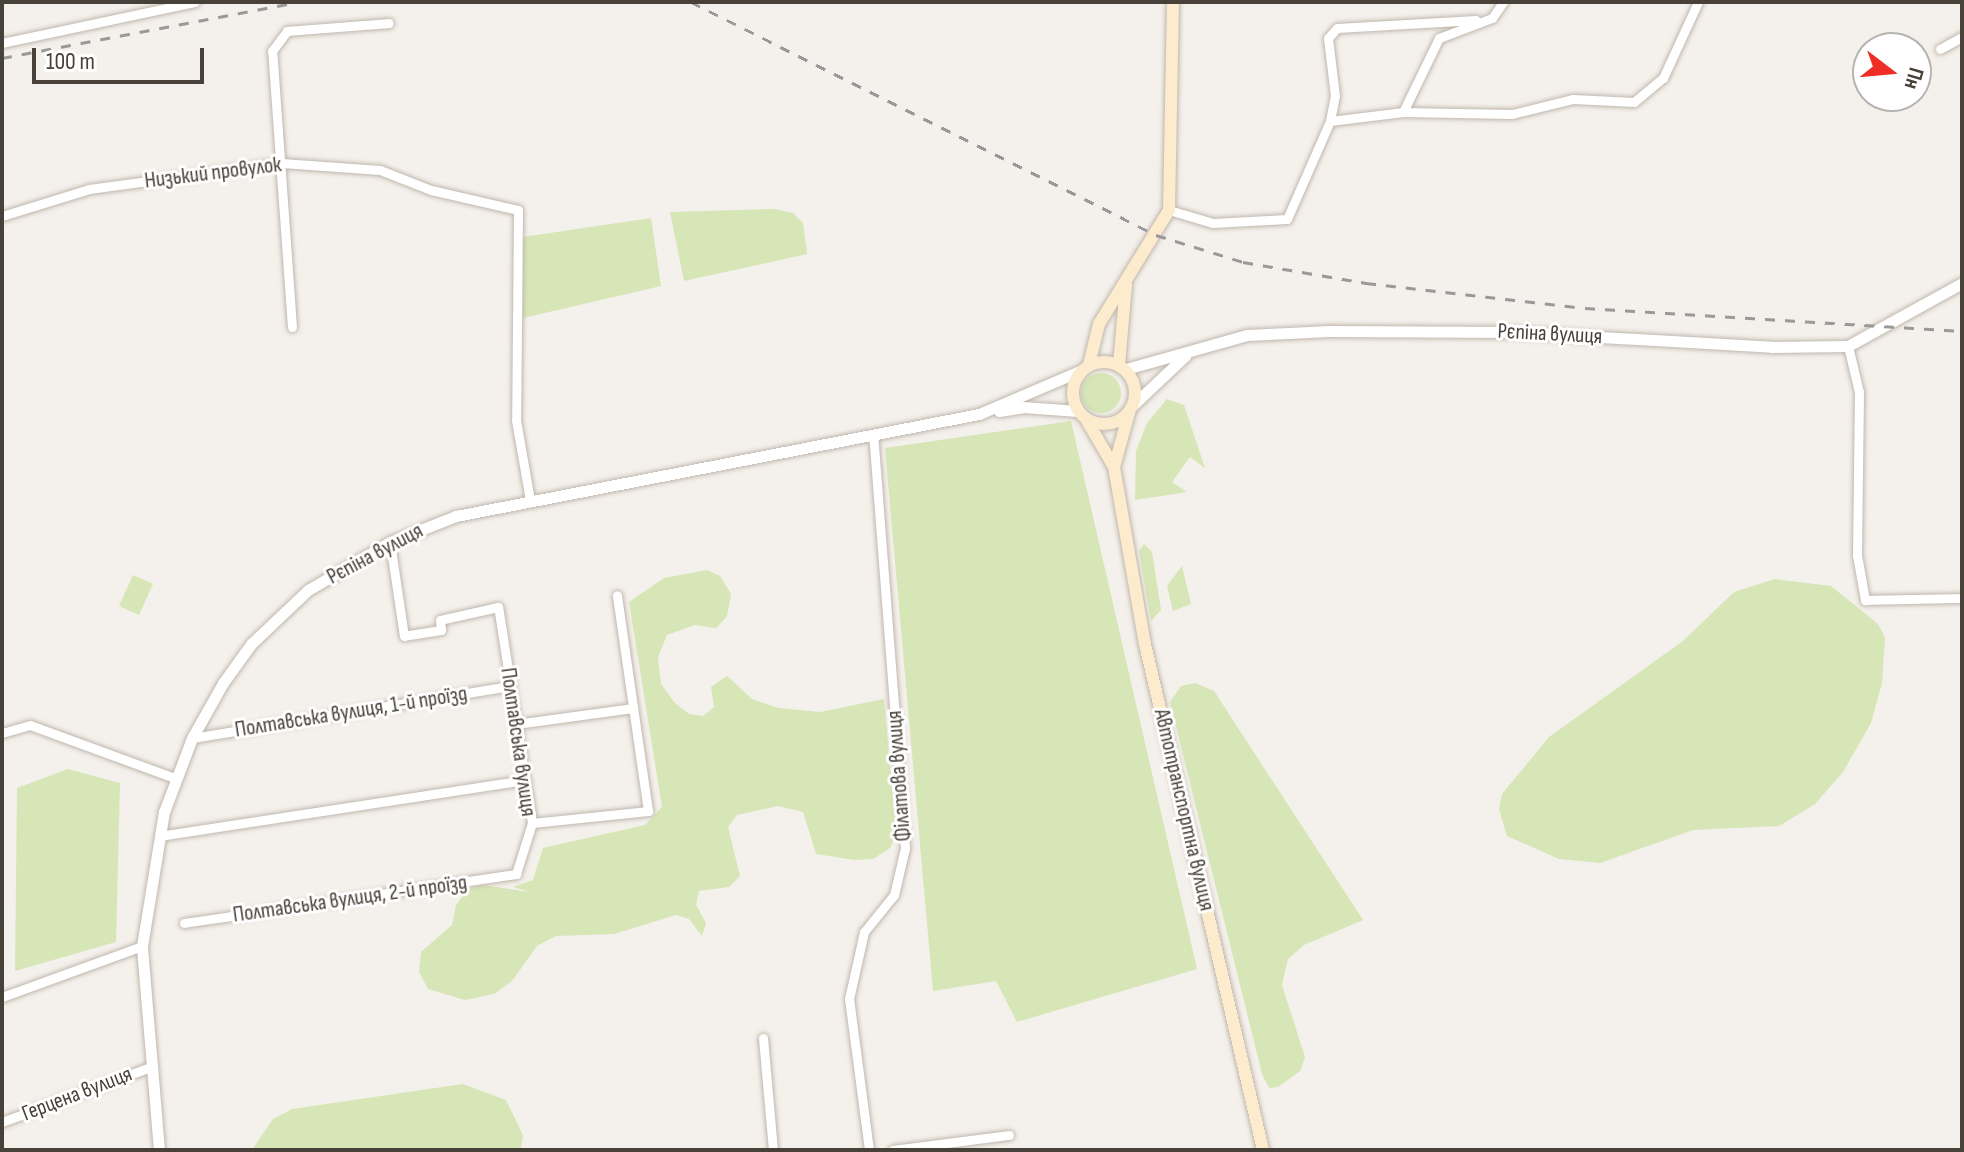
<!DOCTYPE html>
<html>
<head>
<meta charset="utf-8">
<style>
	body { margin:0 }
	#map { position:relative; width:1964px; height:1152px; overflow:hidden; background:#f4f0eb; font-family:"Sofia Sans Condensed",sans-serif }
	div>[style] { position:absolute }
	.green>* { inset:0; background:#d6e6b6 }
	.round { border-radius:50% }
	.roads { filter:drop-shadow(0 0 2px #c0b7ad) drop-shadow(0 0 2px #c0b7ad) }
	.minor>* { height:9px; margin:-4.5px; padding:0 4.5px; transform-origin:4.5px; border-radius:4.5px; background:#fff }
	.tertiary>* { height:11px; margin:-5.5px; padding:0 5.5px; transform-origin:5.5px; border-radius:5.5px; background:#fff }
	.secondary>* { height:12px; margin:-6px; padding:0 6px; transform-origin:6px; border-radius:6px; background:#fceccd }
	.secondary>.ring { margin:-6px; padding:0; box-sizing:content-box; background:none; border:12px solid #fceccd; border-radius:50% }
	.rail>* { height:3px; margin-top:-1.5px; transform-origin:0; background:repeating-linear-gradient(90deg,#999 0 10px,transparent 0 20px) }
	span { translate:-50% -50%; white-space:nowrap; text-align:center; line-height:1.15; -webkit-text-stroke:6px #fff; paint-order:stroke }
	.street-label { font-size:22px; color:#484139 }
	.frame { position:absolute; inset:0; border:4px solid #484139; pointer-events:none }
	.north { position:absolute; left:1852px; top:32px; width:80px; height:80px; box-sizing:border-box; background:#fff; border:2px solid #b6b3b0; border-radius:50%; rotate:106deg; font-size:22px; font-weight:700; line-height:32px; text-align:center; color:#484139 }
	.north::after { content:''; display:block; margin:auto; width:28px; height:36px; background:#ef2f27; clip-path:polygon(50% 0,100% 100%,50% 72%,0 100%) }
	.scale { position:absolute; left:32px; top:48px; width:172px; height:36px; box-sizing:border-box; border:4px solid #484139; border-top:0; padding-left:10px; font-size:24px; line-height:28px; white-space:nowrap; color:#484139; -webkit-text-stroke:6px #fff; paint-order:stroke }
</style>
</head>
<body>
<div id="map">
	<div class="green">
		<div style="clip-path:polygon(775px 209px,793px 213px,803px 223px,807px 254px,684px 281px,670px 212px)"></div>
		<div style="clip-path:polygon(651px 218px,661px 286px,523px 318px,523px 237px)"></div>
		<div class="round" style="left:1081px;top:373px;width:40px;height:40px"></div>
		<div style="clip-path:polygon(1167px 399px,1184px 405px,1205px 468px,1190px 457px,1172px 482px,1187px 492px,1135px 500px,1136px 451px,1147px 423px)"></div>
		<div style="clip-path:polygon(1071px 421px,1197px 969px,1017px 1022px,996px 981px,933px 991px,885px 448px)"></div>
		<div style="clip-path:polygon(1144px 544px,1152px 552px,1161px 610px,1151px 621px,1139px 551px)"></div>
		<div style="clip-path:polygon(1182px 566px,1191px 604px,1173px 611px,1167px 586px)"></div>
		<div style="clip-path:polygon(707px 570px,720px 576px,731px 594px,727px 616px,716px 628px,695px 625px,667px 635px,658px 657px,661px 684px,675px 703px,689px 714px,703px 716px,714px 707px,711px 687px,727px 676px,752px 699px,778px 708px,820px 712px,884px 699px,896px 834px,890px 848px,873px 859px,855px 860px,816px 854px,803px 812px,778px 806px,737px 815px,728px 827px,740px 876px,729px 887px,699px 891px,696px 905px,706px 923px,702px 936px,689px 919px,676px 915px,614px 934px,556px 936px,537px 946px,512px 981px,494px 994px,465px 1000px,428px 989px,419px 972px,421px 952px,452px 925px,456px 905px,468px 889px,482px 885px,530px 892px,513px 887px,533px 880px,543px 848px,645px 825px,662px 807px,629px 602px,664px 578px)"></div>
		<div style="clip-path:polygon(133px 575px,153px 584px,139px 615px,119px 606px)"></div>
		<div style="clip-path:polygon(1775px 579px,1831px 586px,1878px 624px,1885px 638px,1882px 683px,1871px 723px,1843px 772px,1815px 804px,1779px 826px,1693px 830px,1600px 863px,1559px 859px,1507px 836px,1499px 809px,1502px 794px,1549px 737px,1683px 641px,1734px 592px)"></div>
		<div style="clip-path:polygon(1195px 683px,1214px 691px,1363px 920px,1304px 945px,1288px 959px,1282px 985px,1305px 1057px,1300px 1071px,1278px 1087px,1269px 1088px,1262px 1074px,1170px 702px,1181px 686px)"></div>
		<div style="clip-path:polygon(68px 769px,120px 783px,116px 942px,15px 971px,17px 788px)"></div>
		<div style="clip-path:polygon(463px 1084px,506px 1100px,523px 1135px,521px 1150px,252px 1150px,273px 1119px,292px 1109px)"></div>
	</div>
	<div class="roads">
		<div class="minor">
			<div style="left:2px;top:43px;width:197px;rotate:-12deg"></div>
			<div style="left:1940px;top:49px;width:25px;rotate:-29deg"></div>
			<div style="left:1403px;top:112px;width:109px;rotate:1.1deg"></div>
			<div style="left:1512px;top:114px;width:63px;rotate:-13.8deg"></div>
			<div style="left:1573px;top:99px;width:61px;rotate:2.8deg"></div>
			<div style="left:1634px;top:102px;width:38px;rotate:-40deg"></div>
			<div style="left:1663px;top:78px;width:84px;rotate:-65.3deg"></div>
			<div style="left:1330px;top:121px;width:25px;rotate:-79deg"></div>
			<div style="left:1335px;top:96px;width:58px;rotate:-96.9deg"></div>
			<div style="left:1328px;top:38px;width:13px;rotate:-48deg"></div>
			<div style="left:1337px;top:28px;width:139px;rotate:-3.3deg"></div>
			<div style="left:1169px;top:210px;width:46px;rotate:16.5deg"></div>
			<div style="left:1213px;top:223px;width:74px;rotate:-3.1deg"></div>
			<div style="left:1287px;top:219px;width:107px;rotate:-66.3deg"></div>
			<div style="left:1330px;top:121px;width:74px;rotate:-7deg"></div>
			<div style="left:1403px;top:112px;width:82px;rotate:-64.1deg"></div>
			<div style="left:1439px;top:38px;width:57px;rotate:-20.7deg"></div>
			<div style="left:1492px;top:18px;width:19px;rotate:-55deg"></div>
			<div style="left:2px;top:216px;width:91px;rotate:-17.2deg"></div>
			<div style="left:89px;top:189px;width:195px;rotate:-7.7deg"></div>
			<div style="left:282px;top:163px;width:98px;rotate:4.1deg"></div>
			<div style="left:380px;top:170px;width:55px;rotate:21.4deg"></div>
			<div style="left:431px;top:190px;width:89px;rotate:12.9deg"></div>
			<div style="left:518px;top:210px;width:210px;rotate:90.5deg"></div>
			<div style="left:516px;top:420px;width:81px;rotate:80.1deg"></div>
			<div style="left:292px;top:327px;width:277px;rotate:-94.1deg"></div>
			<div style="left:272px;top:51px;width:25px;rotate:-53deg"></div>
			<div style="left:287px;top:31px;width:102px;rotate:-4.5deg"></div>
			<div style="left:1848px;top:346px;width:47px;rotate:76.6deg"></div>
			<div style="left:1859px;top:392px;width:163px;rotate:90.7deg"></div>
			<div style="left:1857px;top:555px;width:46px;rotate:79.9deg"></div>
			<div style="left:1865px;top:600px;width:97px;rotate:-1.2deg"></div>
			<div style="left:516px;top:724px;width:118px;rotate:-7.8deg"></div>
			<div style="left:2px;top:733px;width:29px;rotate:-16deg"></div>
			<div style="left:30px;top:725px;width:154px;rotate:20.1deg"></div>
			<div style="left:192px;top:738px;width:322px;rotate:-9.3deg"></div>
			<div style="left:532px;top:823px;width:117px;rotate:-5.9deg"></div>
			<div style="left:648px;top:811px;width:218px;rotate:-98.2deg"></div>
			<div style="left:159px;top:836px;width:370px;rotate:-8.7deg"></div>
			<div style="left:184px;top:923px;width:336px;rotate:-8.4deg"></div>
			<div style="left:516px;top:874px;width:53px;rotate:-72.6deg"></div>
			<div style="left:532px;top:823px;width:219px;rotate:-98.9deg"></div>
			<div style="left:498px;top:607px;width:59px;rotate:167.4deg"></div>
			<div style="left:440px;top:620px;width:10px;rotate:84deg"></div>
			<div style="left:441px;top:630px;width:37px;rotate:171deg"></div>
			<div style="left:404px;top:636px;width:95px;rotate:-98.5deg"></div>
			<div style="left:2px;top:997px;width:149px;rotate:-20deg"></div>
			<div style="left:763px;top:1038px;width:112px;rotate:84.9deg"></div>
			<div style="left:2px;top:1122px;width:161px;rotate:-20.3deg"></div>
			<div style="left:869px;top:1150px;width:152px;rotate:-97.5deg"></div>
			<div style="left:849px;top:999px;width:69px;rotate:-77.4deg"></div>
			<div style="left:864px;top:932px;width:48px;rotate:-51deg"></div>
			<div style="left:894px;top:895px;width:48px;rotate:-76.8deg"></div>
			<div style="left:905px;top:848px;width:413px;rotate:-94.4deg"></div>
			<div style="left:893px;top:1150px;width:117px;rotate:-7.4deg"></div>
		</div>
		<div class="tertiary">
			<div style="left:1126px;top:369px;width:126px;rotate:-15.7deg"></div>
			<div style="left:1247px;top:335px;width:82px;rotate:-2.8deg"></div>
			<div style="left:1329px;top:331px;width:185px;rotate:0.3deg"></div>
			<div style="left:1514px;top:332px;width:258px;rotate:3.3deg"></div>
			<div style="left:1772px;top:347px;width:76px;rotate:-0.8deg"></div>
			<div style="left:1848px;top:346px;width:130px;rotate:-28.9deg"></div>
			<div style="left:1134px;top:404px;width:71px;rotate:-43.3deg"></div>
			<div style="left:999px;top:411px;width:24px;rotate:-9deg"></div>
			<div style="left:1023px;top:407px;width:55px;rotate:4.2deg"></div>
			<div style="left:159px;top:1150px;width:205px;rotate:-94.8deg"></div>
			<div style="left:142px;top:946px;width:136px;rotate:-80.7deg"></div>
			<div style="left:164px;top:812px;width:79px;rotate:-69.3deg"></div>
			<div style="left:192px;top:738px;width:63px;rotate:-60.6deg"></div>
			<div style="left:223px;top:683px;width:48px;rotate:-54.3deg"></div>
			<div style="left:251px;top:644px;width:79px;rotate:-43.5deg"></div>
			<div style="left:308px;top:590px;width:95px;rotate:-30.3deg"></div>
			<div style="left:390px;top:542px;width:71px;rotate:-21.5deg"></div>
			<div style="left:456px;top:516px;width:533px;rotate:-11.04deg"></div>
			<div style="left:979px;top:414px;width:112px;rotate:-23.1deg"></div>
		</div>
		<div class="secondary">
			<div class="ring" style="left:1073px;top:362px;width:50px;height:50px"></div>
			<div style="left:1089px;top:365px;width:42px;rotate:-76.3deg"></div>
			<div style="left:1099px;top:324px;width:134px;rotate:-58.4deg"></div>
			<div style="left:1169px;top:210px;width:208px;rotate:-88.9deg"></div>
			<div style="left:1119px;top:365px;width:80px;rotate:-85deg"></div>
			<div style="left:1129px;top:413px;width:56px;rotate:105.5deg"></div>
			<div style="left:1114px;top:467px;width:180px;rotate:80.1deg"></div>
			<div style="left:1145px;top:644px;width:520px;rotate:76.87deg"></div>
			<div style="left:1086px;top:419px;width:56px;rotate:59.7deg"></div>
		</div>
	</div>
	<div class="rail">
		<div style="left:691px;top:2px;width:520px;rotate:26.61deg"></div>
		<div style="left:1156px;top:235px;width:91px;rotate:17.2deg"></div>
		<div style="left:1243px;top:262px;width:125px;rotate:9.7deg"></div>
		<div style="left:1366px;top:283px;width:220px;rotate:6.5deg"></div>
		<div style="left:1585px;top:308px;width:378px;rotate:3.5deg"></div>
		<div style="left:2px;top:58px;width:300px;rotate:-10.7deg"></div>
	</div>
	<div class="street-label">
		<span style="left:213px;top:173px;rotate:-7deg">Низький провулок</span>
		<span style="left:1550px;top:334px;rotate:3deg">Рєпіна вулиця</span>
		<span style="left:375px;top:554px;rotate:-28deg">Рєпіна вулиця</span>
		<span style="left:351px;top:712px;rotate:-9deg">Полтавська вулиця, 1-й проїзд</span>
		<span style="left:518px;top:742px;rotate:82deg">Полтавська вулиця</span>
		<span style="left:899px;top:776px;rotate:-94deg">Філатова вулиця</span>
		<span style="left:1184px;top:810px;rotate:77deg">Автотранспортна вулиця</span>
		<span style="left:350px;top:899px;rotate:-8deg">Полтавська вулиця, 2-й проїзд</span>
		<span style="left:77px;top:1094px;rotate:-21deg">Герцена вулиця</span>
	</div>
	<div class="frame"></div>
	<div class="north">Пн</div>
	<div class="scale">100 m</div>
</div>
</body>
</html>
